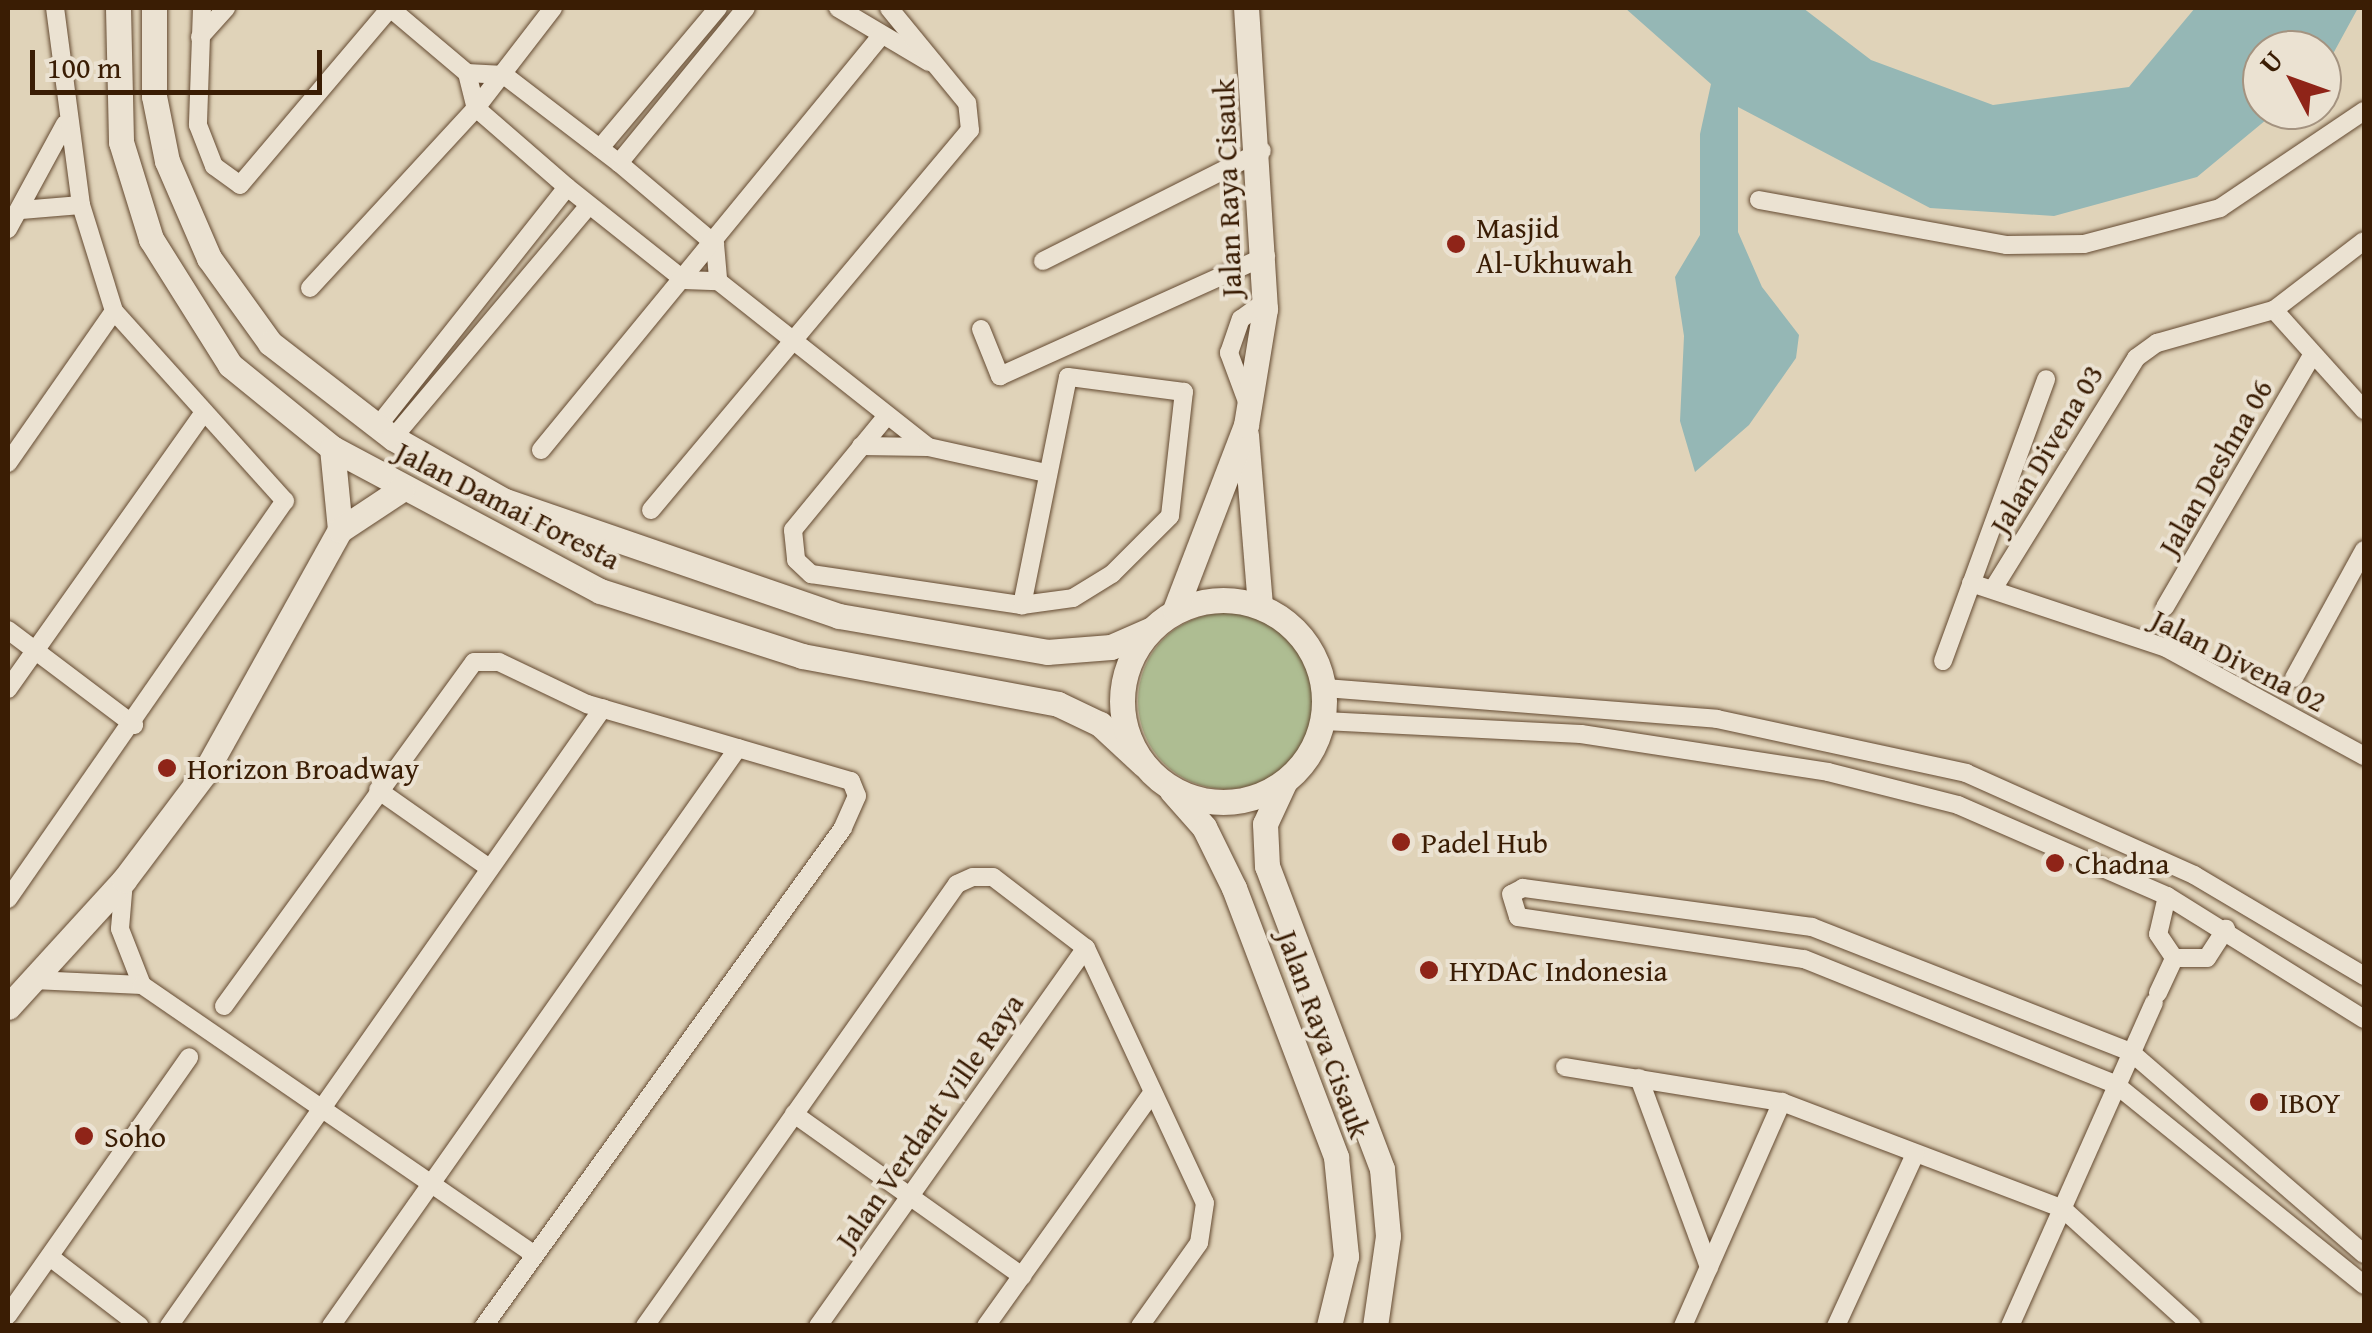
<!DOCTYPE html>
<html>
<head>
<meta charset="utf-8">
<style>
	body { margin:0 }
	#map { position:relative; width:2372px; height:1333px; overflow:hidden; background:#e0d3b9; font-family:"Gentium Book Plus",serif }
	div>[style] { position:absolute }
	.green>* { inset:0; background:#aebd92 }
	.round { border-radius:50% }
	.water>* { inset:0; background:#95b7b5 }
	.roads { filter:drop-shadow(0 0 2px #644a31) drop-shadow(0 0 2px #644a31) }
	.street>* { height:18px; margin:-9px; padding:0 9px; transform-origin:9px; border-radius:9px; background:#ebe2d2 }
	.secondary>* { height:25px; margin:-12.5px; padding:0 12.5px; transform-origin:12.5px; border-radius:12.5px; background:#ebe2d2 }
	.secondary>.ring { margin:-12.5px; padding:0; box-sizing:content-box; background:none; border:25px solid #ebe2d2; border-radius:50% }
	.dots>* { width:28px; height:28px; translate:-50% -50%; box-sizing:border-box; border:5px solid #ebe2d2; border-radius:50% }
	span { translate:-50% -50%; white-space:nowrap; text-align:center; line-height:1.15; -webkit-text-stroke:8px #ebe2d2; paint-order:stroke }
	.street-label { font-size:30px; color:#3a1d04 }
	.poi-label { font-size:30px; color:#3a1d04 }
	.left { translate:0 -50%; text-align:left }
	.frame { position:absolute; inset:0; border:10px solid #3a1d04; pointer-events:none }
	.north { position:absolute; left:2242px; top:30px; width:100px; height:100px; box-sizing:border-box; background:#ebe2d2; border:2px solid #a49380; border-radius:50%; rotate:311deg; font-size:28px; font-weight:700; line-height:40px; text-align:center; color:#3a1d04 }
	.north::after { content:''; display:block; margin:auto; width:35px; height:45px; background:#8f2418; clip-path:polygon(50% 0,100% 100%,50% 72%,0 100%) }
	.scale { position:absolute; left:30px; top:50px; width:292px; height:45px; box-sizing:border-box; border:5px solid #3a1d04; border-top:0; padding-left:12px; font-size:30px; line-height:35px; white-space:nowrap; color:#3a1d04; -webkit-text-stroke:8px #ebe2d2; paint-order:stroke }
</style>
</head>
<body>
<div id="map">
	<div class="green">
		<div class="round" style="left:1138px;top:613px;width:176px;height:176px"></div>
	</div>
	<div class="water">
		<div style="clip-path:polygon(1625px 8px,1803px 8px,1871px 60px,1993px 105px,2129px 87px,2195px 8px,2358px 8px,2322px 74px,2322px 50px,2262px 50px,2262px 110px,2278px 110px,2197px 177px,2054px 216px,1930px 208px,1738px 107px,1738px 232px,1762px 287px,1799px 335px,1796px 358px,1749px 425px,1695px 472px,1680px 421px,1684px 336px,1675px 277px,1700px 235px,1700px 134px,1711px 84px)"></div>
	</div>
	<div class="roads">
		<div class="street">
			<div style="left:202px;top:8px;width:117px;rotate:92deg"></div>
			<div style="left:198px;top:125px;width:44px;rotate:68.7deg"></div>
			<div style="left:214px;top:166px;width:32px;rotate:36deg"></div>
			<div style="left:240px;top:185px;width:232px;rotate:-49.7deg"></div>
			<div style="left:390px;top:8px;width:101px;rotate:40.2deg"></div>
			<div style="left:467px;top:73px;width:36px;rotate:76deg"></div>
			<div style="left:476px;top:108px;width:121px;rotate:41deg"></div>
			<div style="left:567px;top:187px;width:149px;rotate:38.5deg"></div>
			<div style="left:684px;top:280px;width:34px;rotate:2deg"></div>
			<div style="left:718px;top:281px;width:268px;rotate:38.3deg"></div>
			<div style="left:838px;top:8px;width:106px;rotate:30.7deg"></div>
			<div style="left:200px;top:37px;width:39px;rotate:-48deg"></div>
			<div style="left:467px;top:73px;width:37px;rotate:3deg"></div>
			<div style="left:504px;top:75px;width:145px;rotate:37.4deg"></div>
			<div style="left:619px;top:163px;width:126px;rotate:40.2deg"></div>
			<div style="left:715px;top:244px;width:37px;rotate:85deg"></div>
			<div style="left:600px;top:148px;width:183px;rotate:-49.9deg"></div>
			<div style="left:619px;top:163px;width:200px;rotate:-50.7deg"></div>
			<div style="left:1759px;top:200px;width:252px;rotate:10.3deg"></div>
			<div style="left:2007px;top:245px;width:77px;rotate:-0.7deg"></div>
			<div style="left:2084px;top:244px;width:141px;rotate:-14.8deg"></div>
			<div style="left:2220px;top:208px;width:174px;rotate:-34deg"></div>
			<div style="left:21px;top:210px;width:60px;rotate:-4.8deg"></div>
			<div style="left:8px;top:229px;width:119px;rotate:-61.5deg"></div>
			<div style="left:1043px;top:261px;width:245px;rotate:-26.7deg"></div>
			<div style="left:310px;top:288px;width:245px;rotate:-47.3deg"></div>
			<div style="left:476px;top:108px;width:126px;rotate:-52.4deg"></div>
			<div style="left:2274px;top:310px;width:135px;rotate:48deg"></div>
			<div style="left:981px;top:329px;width:51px;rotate:68deg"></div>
			<div style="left:1000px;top:376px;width:292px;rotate:-24.3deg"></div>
			<div style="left:1249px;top:407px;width:58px;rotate:-110.3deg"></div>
			<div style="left:1229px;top:353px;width:36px;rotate:-71deg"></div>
			<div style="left:1241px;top:319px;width:31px;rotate:-36deg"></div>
			<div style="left:885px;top:418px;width:145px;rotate:129.4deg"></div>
			<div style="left:793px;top:530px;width:30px;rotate:84deg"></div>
			<div style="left:796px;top:560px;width:21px;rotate:43deg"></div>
			<div style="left:811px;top:574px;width:213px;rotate:8.4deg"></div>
			<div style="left:1022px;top:605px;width:51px;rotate:-7.8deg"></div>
			<div style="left:1073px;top:598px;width:46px;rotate:-31.6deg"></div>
			<div style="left:1112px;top:574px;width:82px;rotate:-45deg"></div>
			<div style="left:1170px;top:516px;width:125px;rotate:-83.6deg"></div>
			<div style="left:1184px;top:392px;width:117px;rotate:-172.6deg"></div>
			<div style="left:1068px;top:377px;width:233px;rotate:101.4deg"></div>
			<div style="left:377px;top:427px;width:306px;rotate:-51.6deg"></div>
			<div style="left:393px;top:438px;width:304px;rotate:-49.9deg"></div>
			<div style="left:861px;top:446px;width:67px;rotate:0.9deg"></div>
			<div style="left:928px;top:447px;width:121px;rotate:12.4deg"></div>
			<div style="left:541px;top:450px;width:536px;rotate:-50.61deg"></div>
			<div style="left:8px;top:463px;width:185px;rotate:-55.1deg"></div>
			<div style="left:651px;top:510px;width:496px;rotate:-50deg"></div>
			<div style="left:970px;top:130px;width:27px;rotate:-96deg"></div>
			<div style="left:967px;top:103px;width:123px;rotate:-129.4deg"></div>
			<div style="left:1971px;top:583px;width:206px;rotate:18.4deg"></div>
			<div style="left:2166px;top:648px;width:226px;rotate:28.6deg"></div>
			<div style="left:1993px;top:589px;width:272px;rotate:-58.2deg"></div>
			<div style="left:2136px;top:358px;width:26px;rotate:-36deg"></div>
			<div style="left:2157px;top:343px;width:122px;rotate:-15.8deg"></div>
			<div style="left:2274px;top:310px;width:113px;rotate:-37.5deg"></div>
			<div style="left:2165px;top:607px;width:292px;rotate:-59.7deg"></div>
			<div style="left:8px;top:630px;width:158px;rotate:37deg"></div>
			<div style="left:1943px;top:661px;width:300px;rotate:-69.9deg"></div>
			<div style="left:2294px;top:678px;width:146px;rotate:-61.3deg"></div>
			<div style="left:1325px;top:688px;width:393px;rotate:4.5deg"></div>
			<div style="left:1717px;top:719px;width:255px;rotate:12.2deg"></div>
			<div style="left:1966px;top:773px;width:250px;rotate:24.1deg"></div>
			<div style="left:2194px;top:875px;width:198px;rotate:30.7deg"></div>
			<div style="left:8px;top:689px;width:334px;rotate:-54.7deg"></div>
			<div style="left:1324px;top:721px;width:257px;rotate:2.9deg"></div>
			<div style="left:1581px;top:734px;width:250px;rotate:8.7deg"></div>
			<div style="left:1828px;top:772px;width:134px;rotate:14.2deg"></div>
			<div style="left:1958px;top:805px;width:228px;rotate:23.5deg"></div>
			<div style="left:2167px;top:896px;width:232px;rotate:32deg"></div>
			<div style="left:378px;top:790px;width:134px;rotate:35deg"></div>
			<div style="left:124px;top:881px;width:48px;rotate:94.8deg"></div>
			<div style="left:120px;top:929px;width:60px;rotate:68.6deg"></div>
			<div style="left:2167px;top:896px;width:39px;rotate:103deg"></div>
			<div style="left:2158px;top:934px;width:29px;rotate:56deg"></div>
			<div style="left:2174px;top:958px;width:33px"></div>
			<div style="left:2207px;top:958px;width:35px;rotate:-57deg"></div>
			<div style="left:8px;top:899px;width:485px;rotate:-55.2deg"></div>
			<div style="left:285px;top:501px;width:256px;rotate:-132deg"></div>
			<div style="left:114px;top:311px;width:111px;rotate:-107.3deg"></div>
			<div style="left:81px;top:205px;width:199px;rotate:-97.5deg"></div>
			<div style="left:33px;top:980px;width:109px;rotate:2.6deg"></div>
			<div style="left:142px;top:985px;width:475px;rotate:34.5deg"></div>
			<div style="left:2158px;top:993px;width:38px;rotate:-65deg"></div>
			<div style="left:224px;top:1006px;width:425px;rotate:-54deg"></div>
			<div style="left:474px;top:662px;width:25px"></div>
			<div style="left:499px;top:662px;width:98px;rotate:25.5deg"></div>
			<div style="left:587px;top:704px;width:275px;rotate:16.3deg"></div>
			<div style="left:851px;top:781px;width:16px;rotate:68deg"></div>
			<div style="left:857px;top:796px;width:35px;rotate:114deg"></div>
			<div style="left:843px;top:828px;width:614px;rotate:125.79deg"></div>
			<div style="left:1565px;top:1067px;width:220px;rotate:9.2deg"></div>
			<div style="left:1782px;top:1102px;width:301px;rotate:20.8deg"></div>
			<div style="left:2063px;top:1209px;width:174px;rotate:42.2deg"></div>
			<div style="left:1639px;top:1078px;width:202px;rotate:69.7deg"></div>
			<div style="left:794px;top:1114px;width:280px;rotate:35.4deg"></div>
			<div style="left:2364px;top:1254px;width:308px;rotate:-139.1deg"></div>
			<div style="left:2131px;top:1052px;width:343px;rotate:-158.6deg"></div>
			<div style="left:1812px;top:927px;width:292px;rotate:-172.3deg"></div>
			<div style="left:1523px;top:888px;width:13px;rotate:153deg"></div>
			<div style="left:1511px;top:894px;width:24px;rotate:73deg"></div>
			<div style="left:1518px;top:917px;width:289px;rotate:8.4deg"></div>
			<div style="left:1804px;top:959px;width:335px;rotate:21.9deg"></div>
			<div style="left:2115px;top:1084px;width:320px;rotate:38.9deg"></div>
			<div style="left:50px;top:1257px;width:113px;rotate:37.5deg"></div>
			<div style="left:8px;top:1315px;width:315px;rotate:-54.9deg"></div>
			<div style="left:169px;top:1326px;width:755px;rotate:-54.92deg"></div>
			<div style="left:331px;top:1326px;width:707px;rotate:-54.85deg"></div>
			<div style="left:645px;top:1326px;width:541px;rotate:-54.78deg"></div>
			<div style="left:957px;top:884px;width:17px;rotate:-24deg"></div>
			<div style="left:973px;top:877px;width:20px"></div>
			<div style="left:993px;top:877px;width:117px;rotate:37.4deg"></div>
			<div style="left:1086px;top:948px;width:281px;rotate:65deg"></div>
			<div style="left:1205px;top:1203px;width:40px;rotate:98.5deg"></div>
			<div style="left:1199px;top:1243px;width:102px;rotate:125.4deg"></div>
			<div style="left:818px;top:1326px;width:463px;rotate:-54.7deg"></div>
			<div style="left:986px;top:1326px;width:287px;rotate:-54.5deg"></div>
			<div style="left:1683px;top:1326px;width:245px;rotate:-66.2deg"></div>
			<div style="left:1836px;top:1326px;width:189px;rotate:-65.3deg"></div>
			<div style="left:2010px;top:1326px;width:354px;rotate:-66deg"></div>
		</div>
		<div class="secondary">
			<div style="left:118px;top:8px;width:134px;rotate:88.7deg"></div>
			<div style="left:121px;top:142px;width:102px;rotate:72.8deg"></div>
			<div style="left:151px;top:239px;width:149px;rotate:57.9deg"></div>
			<div style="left:230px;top:365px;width:132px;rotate:39.1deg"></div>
			<div style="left:332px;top:448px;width:304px;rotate:28.1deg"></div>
			<div style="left:600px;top:591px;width:212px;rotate:17.8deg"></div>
			<div style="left:802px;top:656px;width:260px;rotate:10.6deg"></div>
			<div style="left:1058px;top:704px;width:47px;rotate:25.5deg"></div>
			<div style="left:1100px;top:724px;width:59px;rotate:42.9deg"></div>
			<div style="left:154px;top:8px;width:88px;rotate:90deg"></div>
			<div style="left:154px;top:96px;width:66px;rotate:78.7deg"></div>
			<div style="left:167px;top:161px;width:106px;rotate:66.6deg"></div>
			<div style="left:209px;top:258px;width:105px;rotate:54.3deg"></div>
			<div style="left:270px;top:343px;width:155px;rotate:37.7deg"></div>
			<div style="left:393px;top:438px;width:129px;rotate:29.4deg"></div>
			<div style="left:505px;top:501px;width:353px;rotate:19deg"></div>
			<div style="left:839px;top:616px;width:211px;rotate:9.8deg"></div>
			<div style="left:1047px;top:652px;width:64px;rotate:-4.5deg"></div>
			<div style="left:1111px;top:647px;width:43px;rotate:-23.6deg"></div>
			<div style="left:1246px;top:435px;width:171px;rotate:85.3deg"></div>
			<div style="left:332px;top:448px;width:82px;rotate:84.4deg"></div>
			<div class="ring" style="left:1122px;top:600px;width:177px;height:177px"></div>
			<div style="left:1175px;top:610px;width:198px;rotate:-69deg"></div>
			<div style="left:1246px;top:425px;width:118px;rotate:-80.7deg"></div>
			<div style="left:1265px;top:309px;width:302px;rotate:-93.6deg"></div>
			<div style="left:1284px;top:783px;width:45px;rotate:114.9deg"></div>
			<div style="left:1265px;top:824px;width:42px;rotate:87.3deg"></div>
			<div style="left:1267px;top:866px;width:324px;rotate:69.2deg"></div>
			<div style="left:1382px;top:1169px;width:67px;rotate:84.9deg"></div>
			<div style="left:1388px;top:1236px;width:91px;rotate:98.2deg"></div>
			<div style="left:1172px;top:791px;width:48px;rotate:48.4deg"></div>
			<div style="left:1204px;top:827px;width:68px;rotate:63.8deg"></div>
			<div style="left:1234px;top:888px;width:288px;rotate:69.2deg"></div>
			<div style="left:1336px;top:1157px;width:100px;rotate:84.2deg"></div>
			<div style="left:1346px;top:1256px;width:72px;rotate:103.7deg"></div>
			<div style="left:8px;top:1007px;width:172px;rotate:-47.6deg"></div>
			<div style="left:124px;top:880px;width:133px;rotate:-53deg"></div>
			<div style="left:204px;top:774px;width:279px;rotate:-60.9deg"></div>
			<div style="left:340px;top:530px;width:74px;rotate:-33.5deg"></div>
		</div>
	</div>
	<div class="dots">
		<div style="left:1456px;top:244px;background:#8f2418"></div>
		<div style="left:167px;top:768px;background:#8f2418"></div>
		<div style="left:1401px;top:842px;background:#8f2418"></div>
		<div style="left:2055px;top:863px;background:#8f2418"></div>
		<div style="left:1429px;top:970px;background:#8f2418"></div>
		<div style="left:2259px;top:1102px;background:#8f2418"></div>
		<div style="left:84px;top:1136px;background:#8f2418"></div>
	</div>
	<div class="street-label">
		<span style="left:1227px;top:188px;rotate:-92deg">Jalan Raya Cisauk</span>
		<span style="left:2046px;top:449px;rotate:-59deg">Jalan Divena 03</span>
		<span style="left:2215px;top:467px;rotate:-60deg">Jalan Deshna 06</span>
		<span style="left:508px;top:505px;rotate:27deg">Jalan Damai Foresta</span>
		<span style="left:2239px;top:660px;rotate:27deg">Jalan Divena 02</span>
		<span style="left:1324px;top:1034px;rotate:70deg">Jalan Raya Cisauk</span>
		<span style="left:929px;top:1121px;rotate:-55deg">Jalan Verdant Ville Raya</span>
	</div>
	<div class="poi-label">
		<span class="left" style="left:1476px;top:244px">Masjid<br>Al-Ukhuwah</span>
		<span class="left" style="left:187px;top:768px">Horizon Broadway</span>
		<span class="left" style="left:1421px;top:842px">Padel Hub</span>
		<span class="left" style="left:2075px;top:863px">Chadna</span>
		<span class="left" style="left:1449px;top:970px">HYDAC Indonesia</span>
		<span class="left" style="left:2279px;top:1102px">IBOY</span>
		<span class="left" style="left:104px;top:1136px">Soho</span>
	</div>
	<div class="frame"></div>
	<div class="north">U</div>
	<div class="scale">100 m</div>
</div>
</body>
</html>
